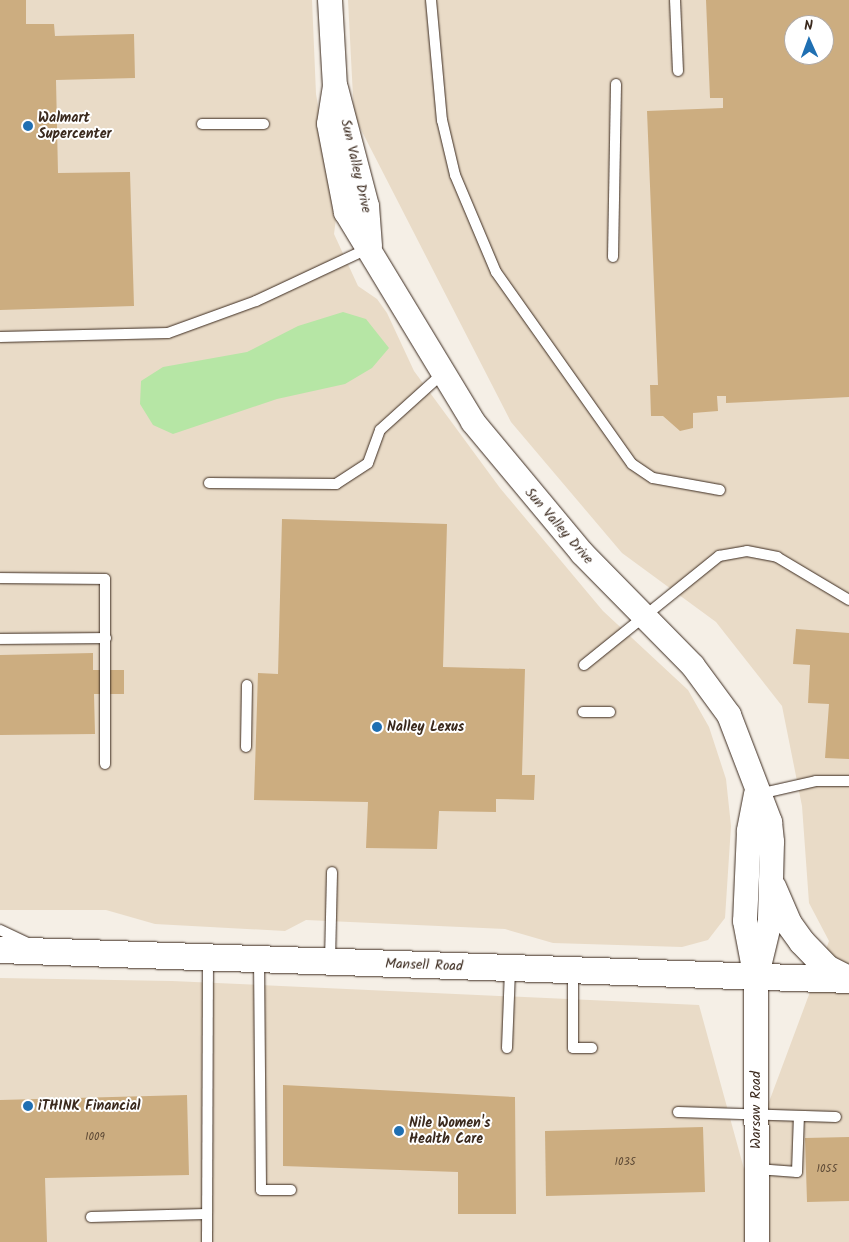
<!DOCTYPE html>
<html>
<head>
<meta charset="utf-8">
<style>
	body { margin:0 }
	#map { position:relative; width:849px; height:1242px; overflow:hidden; background:#f5efe6; font-family:Kalam,sans-serif }
	div>[style] { position:absolute }
	.built>* { inset:0; background:#e9dbc7 }
	.green>* { inset:0; background:#b6e6a5 }
	.building>* { inset:0; background:#ccad80 }
	.roads { filter:drop-shadow(0 0 1px #3b2a1e) drop-shadow(0 0 1px #3b2a1e) }
	.service>* { height:10px; margin:-5px; padding:0 5px; transform-origin:5px; border-radius:5px; background:#fff }
	.tertiary>* { height:24px; margin:-12px; padding:0 12px; transform-origin:12px; border-radius:12px; background:#fff }
	.secondary>* { height:26px; margin:-13px; padding:0 13px; transform-origin:13px; border-radius:13px; background:#fff }
	.dots>* { width:14px; height:14px; translate:-50% -50%; box-sizing:border-box; border:2px solid #fff; border-radius:50% }
	span { translate:-50% -50%; white-space:nowrap; text-align:center; line-height:1.15; -webkit-text-stroke:4px #fff; paint-order:stroke }
	.number-label { font-size:11px; color:#5f4b36 }
	.number-label span { -webkit-text-stroke-width:0 }
	.poi-label { font-size:14px; color:#3b2a1e; font-weight:700 }
	.left { translate:0 -50%; text-align:left }
	.street-label { font-size:14px; color:#3b2a1e }
	.north { position:absolute; left:784px; top:15px; width:50px; height:50px; box-sizing:border-box; background:#fff; border:1px solid #b1aaa5; border-radius:50%; rotate:358deg; font-size:14px; font-weight:700; line-height:20px; text-align:center; color:#3b2a1e }
	.north::after { content:''; display:block; margin:auto; width:18px; height:22px; background:#1f6fb2; clip-path:polygon(50% 0,100% 100%,50% 72%,0 100%) }
</style>
</head>
<body>
<div id="map">
	<div class="built">
		<div style="clip-path:polygon(0 0,312px 0,316px 94px,337px 211px,334px 234px,358px 286px,377px 299px,387px 313px,414px 371px,500px 488px,603px 611px,688px 690px,709px 727px,726px 779px,731px 826px,725px 918px,708px 940px,682px 947px,553px 943px,505px 929px,306px 920px,285px 931px,155px 924px,106px 910px,0 910px)"></div>
		<div style="clip-path:polygon(evenodd,348px 0,849px 0,849px 1242px,0 1242px,0 978px,172px 981px,699px 1005px,744px 1169px,829px 941px,809px 903px,802px 806px,782px 706px,716px 622px,622px 553px,511px 422px,354px 116px,348px 0,794px 25px,824px 25px,824px 55px,794px 55px,794px 25px)"></div>
	</div>
	<div class="green">
		<div style="clip-path:polygon(343px 312px,366px 319px,389px 348px,372px 368px,345px 384px,277px 399px,173px 434px,153px 425px,140px 404px,141px 381px,163px 367px,247px 352px,298px 326px)"></div>
	</div>
	<div class="building">
		<div style="clip-path:polygon(0 0,26px 0,26px 24px,54px 24px,55px 36px,134px 34px,135px 78px,56px 80px,58px 173px,130px 172px,134px 306px,0 310px)"></div>
		<div style="clip-path:polygon(evenodd,706px 0,849px 0,849px 397px,726px 403px,726px 396px,717px 396px,718px 411px,693px 413px,693px 428px,680px 431px,663px 416px,651px 416px,650px 385px,658px 385px,647px 111px,723px 108px,723px 98px,710px 98px,706px 0,794px 25px,824px 25px,824px 55px,794px 55px,794px 25px)"></div>
		<div style="clip-path:polygon(282px 519px,447px 524px,443px 667px,525px 669px,522px 775px,535px 775px,534px 800px,496px 799px,496px 812px,439px 811px,437px 849px,366px 848px,368px 802px,254px 800px,258px 673px,278px 674px)"></div>
		<div style="clip-path:polygon(796px 629px,849px 633px,849px 759px,825px 758px,829px 704px,808px 703px,810px 665px,793px 664px)"></div>
		<div style="clip-path:polygon(93px 653px,93px 670px,124px 670px,124px 694px,94px 694px,95px 734px,0 735px,0 655px)"></div>
		<div style="clip-path:polygon(283px 1085px,515px 1097px,516px 1214px,458px 1214px,458px 1172px,283px 1166px)"></div>
		<div style="clip-path:polygon(187px 1095px,189px 1175px,45px 1178px,47px 1242px,0 1242px,0 1100px)"></div>
		<div style="clip-path:polygon(703px 1127px,705px 1192px,546px 1196px,545px 1131px)"></div>
		<div style="clip-path:polygon(849px 1137px,849px 1201px,807px 1202px,805px 1138px)"></div>
	</div>
	<div class="roads">
		<div class="service">
			<div style="left:431px;top:0;width:121px;rotate:84.8deg"></div>
			<div style="left:442px;top:120px;width:57px;rotate:76.7deg"></div>
			<div style="left:455px;top:175px;width:105px;rotate:67.1deg"></div>
			<div style="left:496px;top:272px;width:235px;rotate:54.7deg"></div>
			<div style="left:632px;top:464px;width:25px;rotate:34deg"></div>
			<div style="left:653px;top:478px;width:68px;rotate:10.2deg"></div>
			<div style="left:675px;top:0;width:71px;rotate:87.6deg"></div>
			<div style="left:202px;top:124px;width:62px"></div>
			<div style="left:613px;top:257px;width:173px;rotate:-89deg"></div>
			<div style="left:0;top:337px;width:168px;rotate:-1.4deg"></div>
			<div style="left:168px;top:333px;width:94px;rotate:-20deg"></div>
			<div style="left:256px;top:301px;width:125px;rotate:-25.1deg"></div>
			<div style="left:209px;top:483px;width:127px;rotate:0.5deg"></div>
			<div style="left:336px;top:484px;width:38px;rotate:-33deg"></div>
			<div style="left:368px;top:463px;width:35px;rotate:-70deg"></div>
			<div style="left:380px;top:430px;width:84px;rotate:-42.1deg"></div>
			<div style="left:0;top:578px;width:105px;rotate:0.5deg"></div>
			<div style="left:105px;top:579px;width:185px;rotate:90deg"></div>
			<div style="left:0;top:639px;width:106px;rotate:-0.5deg"></div>
			<div style="left:584px;top:665px;width:174px;rotate:-38.9deg"></div>
			<div style="left:719px;top:556px;width:28px;rotate:-10deg"></div>
			<div style="left:747px;top:551px;width:31px;rotate:11deg"></div>
			<div style="left:777px;top:557px;width:84px;rotate:30.8deg"></div>
			<div style="left:583px;top:712px;width:27px"></div>
			<div style="left:246px;top:747px;width:62px;rotate:-89.1deg"></div>
			<div style="left:759px;top:794px;width:58px;rotate:-12.8deg"></div>
			<div style="left:816px;top:781px;width:33px"></div>
			<div style="left:0;top:930px;width:31px;rotate:25deg"></div>
			<div style="left:259px;top:959px;width:231px;rotate:89.5deg"></div>
			<div style="left:261px;top:1190px;width:30px"></div>
			<div style="left:330px;top:961px;width:89px;rotate:-88.7deg"></div>
			<div style="left:573px;top:971px;width:77px;rotate:90deg"></div>
			<div style="left:573px;top:1048px;width:19px"></div>
			<div style="left:507px;top:1048px;width:78px;rotate:-87.8deg"></div>
			<div style="left:678px;top:1112px;width:158px;rotate:1.8deg"></div>
			<div style="left:757px;top:1169px;width:40px;rotate:4.3deg"></div>
			<div style="left:797px;top:1172px;width:56px;rotate:-88deg"></div>
			<div style="left:91px;top:1217px;width:115px;rotate:-1.5deg"></div>
			<div style="left:207px;top:1242px;width:283px;rotate:-89.8deg"></div>
		</div>
		<div class="tertiary">
			<div style="left:330px;top:0;width:86px;rotate:86.7deg"></div>
			<div style="left:335px;top:86px;width:38px;rotate:99deg"></div>
			<div style="left:329px;top:124px;width:90px;rotate:79.1deg"></div>
			<div style="left:346px;top:212px;width:245px;rotate:58.8deg"></div>
			<div style="left:473px;top:422px;width:170px;rotate:50.2deg"></div>
			<div style="left:582px;top:553px;width:158px;rotate:45.5deg"></div>
			<div style="left:693px;top:666px;width:61px;rotate:53.7deg"></div>
			<div style="left:729px;top:715px;width:115px;rotate:69deg"></div>
			<div style="left:770px;top:822px;width:20px;rotate:84deg"></div>
			<div style="left:772px;top:842px;width:79px;rotate:91.5deg"></div>
			<div style="left:770px;top:921px;width:60px;rotate:103.6deg"></div>
			<div style="left:336px;top:88px;width:122px;rotate:75.3deg"></div>
			<div style="left:367px;top:206px;width:40px;rotate:85.7deg"></div>
			<div style="left:756px;top:794px;width:38px;rotate:101deg"></div>
			<div style="left:749px;top:831px;width:90px;rotate:92.5deg"></div>
			<div style="left:745px;top:921px;width:59px;rotate:79.3deg"></div>
			<div style="left:756px;top:979px;width:263px;rotate:89.8deg"></div>
		</div>
		<div class="secondary">
			<div style="left:773px;top:887px;width:40px;rotate:66.6deg"></div>
			<div style="left:789px;top:924px;width:22px;rotate:54deg"></div>
			<div style="left:802px;top:942px;width:36px;rotate:46deg"></div>
			<div style="left:827px;top:968px;width:25px;rotate:27deg"></div>
			<div style="left:0;top:950px;width:850px;rotate:2.02deg"></div>
		</div>
	</div>
	<div class="dots">
		<div style="left:28px;top:126px;background:#1f6fb2"></div>
		<div style="left:377px;top:727px;background:#1f6fb2"></div>
		<div style="left:28px;top:1106px;background:#1f6fb2"></div>
		<div style="left:399px;top:1131px;background:#1f6fb2"></div>
	</div>
	<div class="number-label">
		<span style="left:95px;top:1137px">1009</span>
		<span style="left:625px;top:1162px">1035</span>
		<span style="left:827px;top:1169px">1055</span>
	</div>
	<div class="poi-label">
		<span class="left" style="left:38px;top:126px">Walmart<br>Supercenter</span>
		<span class="left" style="left:387px;top:727px">Nalley Lexus</span>
		<span class="left" style="left:38px;top:1106px">iTHINK Financial</span>
		<span class="left" style="left:409px;top:1131px">Nile Women's<br>Health Care</span>
	</div>
	<div class="street-label">
		<span style="left:356px;top:166px;rotate:77deg">Sun Valley Drive</span>
		<span style="left:559px;top:526px;rotate:49deg">Sun Valley Drive</span>
		<span style="left:424px;top:965px;rotate:2deg">Mansell Road</span>
		<span style="left:756px;top:1110px;rotate:-90deg">Warsaw Road</span>
	</div>
	<div class="north">N</div>
</div>
</body>
</html>
